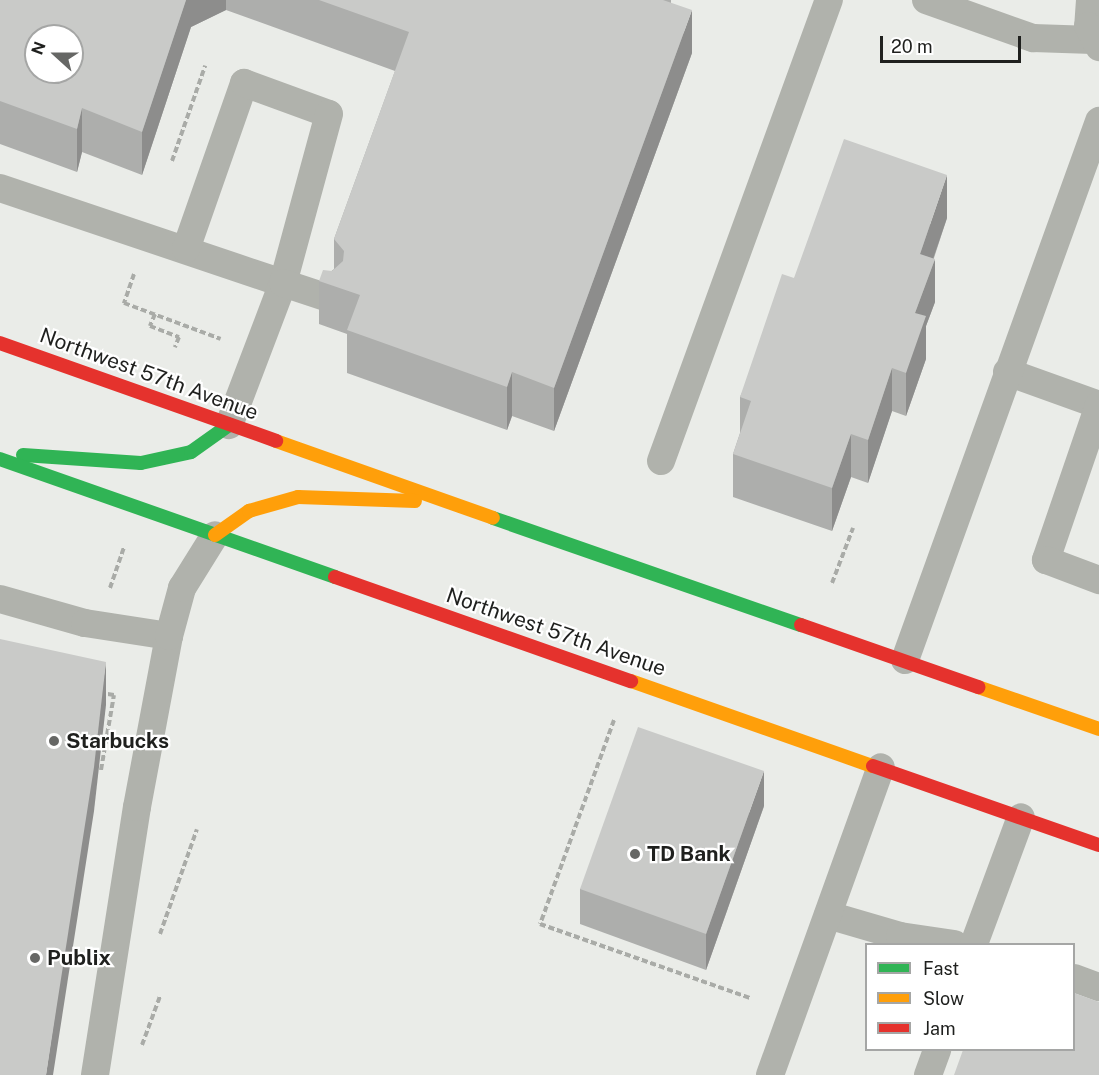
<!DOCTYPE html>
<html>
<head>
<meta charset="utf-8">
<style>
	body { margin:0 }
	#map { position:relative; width:1099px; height:1075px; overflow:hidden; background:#eaece8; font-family:"Public Sans",sans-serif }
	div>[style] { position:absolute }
	.path>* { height:4px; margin-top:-2px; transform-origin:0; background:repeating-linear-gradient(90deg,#a9aba7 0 6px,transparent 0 9px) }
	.lane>* { height:28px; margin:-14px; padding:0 14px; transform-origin:14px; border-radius:14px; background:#b0b2ac }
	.fast>* { height:14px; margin:-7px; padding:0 7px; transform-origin:7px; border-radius:7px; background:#30b455 }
	.slow>* { height:14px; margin:-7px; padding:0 7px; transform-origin:7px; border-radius:7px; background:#ff9f0a }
	.jam>* { height:14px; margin:-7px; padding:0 7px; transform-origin:7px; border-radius:7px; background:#e5322d }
	.wall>* { inset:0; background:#adaeac }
	.shaded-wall>* { inset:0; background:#8d8d8c }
	.building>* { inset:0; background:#c9cac8 }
	.dots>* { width:16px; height:16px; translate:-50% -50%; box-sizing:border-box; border:3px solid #fff; border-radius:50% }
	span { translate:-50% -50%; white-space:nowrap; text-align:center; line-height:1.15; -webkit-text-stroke:4.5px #fff; paint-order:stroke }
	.street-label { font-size:21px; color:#1f201e }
	.poi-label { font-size:21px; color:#1f201e; font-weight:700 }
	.left { translate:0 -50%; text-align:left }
	.legend { position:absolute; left:865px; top:943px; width:210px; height:108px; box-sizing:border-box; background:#fff; border:2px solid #a5a6a5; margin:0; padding:8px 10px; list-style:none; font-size:18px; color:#1f201e }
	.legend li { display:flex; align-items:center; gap:12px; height:30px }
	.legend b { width:30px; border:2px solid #a5a6a5 }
	.north { position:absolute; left:24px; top:24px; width:60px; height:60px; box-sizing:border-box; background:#fff; border:2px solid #a5a6a5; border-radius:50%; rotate:291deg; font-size:16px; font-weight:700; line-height:24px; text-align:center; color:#1f201e }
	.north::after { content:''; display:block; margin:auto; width:21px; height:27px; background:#666765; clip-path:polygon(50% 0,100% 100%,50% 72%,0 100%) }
	.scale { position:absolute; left:880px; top:36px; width:141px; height:27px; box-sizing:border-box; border:3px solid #1f201e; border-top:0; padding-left:8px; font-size:18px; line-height:21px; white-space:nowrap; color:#1f201e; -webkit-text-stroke:4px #fff; paint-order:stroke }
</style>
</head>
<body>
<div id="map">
	<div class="path">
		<div style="left:172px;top:161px;width:101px;rotate:-70.8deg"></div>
		<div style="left:134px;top:274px;width:31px;rotate:109deg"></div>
		<div style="left:124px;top:303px;width:103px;rotate:20.4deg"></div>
		<div style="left:155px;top:314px;width:13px;rotate:113deg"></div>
		<div style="left:150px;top:326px;width:31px;rotate:21deg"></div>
		<div style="left:179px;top:337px;width:11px;rotate:112deg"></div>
		<div style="left:832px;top:583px;width:59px;rotate:-69.1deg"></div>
		<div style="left:110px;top:588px;width:43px;rotate:-71.1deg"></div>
		<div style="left:614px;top:720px;width:217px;rotate:109.9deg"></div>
		<div style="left:540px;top:924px;width:223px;rotate:19.4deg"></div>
		<div style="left:101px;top:770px;width:76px;rotate:-80.2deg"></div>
		<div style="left:114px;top:695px;width:13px;rotate:-171deg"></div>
		<div style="left:160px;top:934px;width:111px;rotate:-70.6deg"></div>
		<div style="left:142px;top:1045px;width:52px;rotate:-69.8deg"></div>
	</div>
	<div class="lane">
		<div style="left:926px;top:0;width:114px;rotate:19.6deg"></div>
		<div style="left:1033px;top:38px;width:60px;rotate:1.9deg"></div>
		<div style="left:1090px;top:0;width:26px;rotate:94deg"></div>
		<div style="left:1088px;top:26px;width:24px;rotate:62deg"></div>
		<div style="left:0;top:188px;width:299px;rotate:18.6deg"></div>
		<div style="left:283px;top:283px;width:152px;rotate:110.8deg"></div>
		<div style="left:186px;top:249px;width:176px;rotate:-70.7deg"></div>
		<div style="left:244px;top:83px;width:90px;rotate:20deg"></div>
		<div style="left:329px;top:114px;width:175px;rotate:105.2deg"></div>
		<div style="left:283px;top:283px;width:47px;rotate:18.4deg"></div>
		<div style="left:1007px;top:372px;width:98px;rotate:19.7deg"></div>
		<div style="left:1099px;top:405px;width:164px;rotate:108.9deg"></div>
		<div style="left:1046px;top:560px;width:57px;rotate:20.7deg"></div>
		<div style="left:661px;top:461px;width:491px;rotate:-70deg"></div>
		<div style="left:0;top:599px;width:88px;rotate:15.8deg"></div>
		<div style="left:85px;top:623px;width:85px;rotate:8.8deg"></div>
		<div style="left:905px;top:660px;width:573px;rotate:-70.2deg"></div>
		<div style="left:828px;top:915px;width:75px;rotate:16.3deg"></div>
		<div style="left:900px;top:936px;width:55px;rotate:8.4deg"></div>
		<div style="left:974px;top:944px;width:135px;rotate:-69.7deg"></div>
		<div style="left:1074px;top:978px;width:27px;rotate:20deg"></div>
		<div style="left:95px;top:1075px;width:271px;rotate:-81.1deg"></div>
		<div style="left:137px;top:807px;width:174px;rotate:-79.4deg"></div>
		<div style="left:169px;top:636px;width:50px;rotate:-74.8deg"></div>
		<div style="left:182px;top:588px;width:62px;rotate:-58.1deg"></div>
		<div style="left:770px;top:1075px;width:327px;rotate:-70.2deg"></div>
		<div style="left:928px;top:1075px;width:27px;rotate:-70deg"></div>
	</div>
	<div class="fast">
		<div style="left:23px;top:455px;width:118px;rotate:3.9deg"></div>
		<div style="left:141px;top:463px;width:51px;rotate:-12.4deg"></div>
		<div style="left:191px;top:452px;width:47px;rotate:-35.4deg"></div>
		<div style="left:0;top:459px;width:355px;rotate:19.4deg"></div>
		<div style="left:493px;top:518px;width:326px;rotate:19.2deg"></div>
	</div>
	<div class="slow">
		<div style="left:276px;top:441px;width:230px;rotate:19.5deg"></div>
		<div style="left:215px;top:535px;width:42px;rotate:-35.2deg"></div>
		<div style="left:249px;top:511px;width:51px;rotate:-15.9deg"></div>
		<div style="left:298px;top:497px;width:117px;rotate:2deg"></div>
		<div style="left:631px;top:681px;width:256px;rotate:19.4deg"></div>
		<div style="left:978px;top:687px;width:128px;rotate:19.1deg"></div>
	</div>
	<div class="jam">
		<div style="left:0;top:343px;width:293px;rotate:19.5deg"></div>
		<div style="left:335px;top:577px;width:314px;rotate:19.4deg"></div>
		<div style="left:801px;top:625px;width:188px;rotate:19.3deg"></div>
		<div style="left:873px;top:766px;width:239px;rotate:19.3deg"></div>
	</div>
	<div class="wall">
		<div style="clip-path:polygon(0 0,671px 0,671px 3px,692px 53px,554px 431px,512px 416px,507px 430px,347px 373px,347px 334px,319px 324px,319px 281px,334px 269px,334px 239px,395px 71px,226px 10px,191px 27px,142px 175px,82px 152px,77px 172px,0 144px)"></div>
		<div style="clip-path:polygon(947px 218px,934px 258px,935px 302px,926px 326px,926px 359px,906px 416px,892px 411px,868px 483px,851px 477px,832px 531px,733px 497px,733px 454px,740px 433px,740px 397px,794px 278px)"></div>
		<div style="clip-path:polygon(764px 806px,706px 970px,580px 924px,580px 889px)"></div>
	</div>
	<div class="shaded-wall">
		<div style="clip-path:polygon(186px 0,226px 0,226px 10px,191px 27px,142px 175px,142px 132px)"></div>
		<div style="clip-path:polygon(692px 10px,692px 53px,554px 431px,554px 388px)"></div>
		<div style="clip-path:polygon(82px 108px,82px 152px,77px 172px,77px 129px)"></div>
		<div style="clip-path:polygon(947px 175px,947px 218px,920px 297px,920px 254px)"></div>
		<div style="clip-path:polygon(935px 259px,935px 302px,926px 326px,926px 359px,906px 416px,906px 373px,915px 313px)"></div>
		<div style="clip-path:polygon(892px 368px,892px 411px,868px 483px,868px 440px)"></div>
		<div style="clip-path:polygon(512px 372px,512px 416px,507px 430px,507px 387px)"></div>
		<div style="clip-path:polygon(851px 434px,851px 477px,832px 531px,832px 488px)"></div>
		<div style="clip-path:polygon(106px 662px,106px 705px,94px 811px,53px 1075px,46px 1075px)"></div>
		<div style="clip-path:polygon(764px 771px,764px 806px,706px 970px,706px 934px)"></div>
	</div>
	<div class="building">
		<div style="clip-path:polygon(evenodd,0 0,186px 0,142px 132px,82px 108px,77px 129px,0 101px,0 0,36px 36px,72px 36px,72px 72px,36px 72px,36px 36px)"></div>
		<div style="clip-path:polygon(319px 0,663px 0,692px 10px,554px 388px,512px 372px,507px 387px,347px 330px,360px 295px,319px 281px,323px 270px,332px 271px,343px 261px,344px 251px,334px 239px,409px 32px)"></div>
		<div style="clip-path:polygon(844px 139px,947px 175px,920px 254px,935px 259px,915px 313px,926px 316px,906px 373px,892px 368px,868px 440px,851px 434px,832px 488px,733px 454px,751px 401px,740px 397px,782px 274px,794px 278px)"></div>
		<div style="clip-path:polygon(0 639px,106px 662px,94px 767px,46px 1075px,0 1075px)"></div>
		<div style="clip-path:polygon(638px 727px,764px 771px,706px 934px,580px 889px)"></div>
		<div style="clip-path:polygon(1074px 993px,1099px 1002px,1099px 1075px,954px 1075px,963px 1050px,1074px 1050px)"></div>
	</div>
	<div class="dots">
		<div style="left:54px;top:741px;background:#666765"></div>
		<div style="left:635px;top:854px;background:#666765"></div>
		<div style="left:35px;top:958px;background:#666765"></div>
	</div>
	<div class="street-label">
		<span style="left:149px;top:374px;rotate:20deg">Northwest 57th Avenue</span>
		<span style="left:556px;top:632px;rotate:19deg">Northwest 57th Avenue</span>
	</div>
	<div class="poi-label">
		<span class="left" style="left:66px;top:741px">Starbucks</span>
		<span class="left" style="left:647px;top:854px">TD Bank</span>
		<span class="left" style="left:47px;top:958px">Publix</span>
	</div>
	<ul class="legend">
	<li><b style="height:8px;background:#30b455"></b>Fast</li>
	<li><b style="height:8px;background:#ff9f0a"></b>Slow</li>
	<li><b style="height:8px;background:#e5322d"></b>Jam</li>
	</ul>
	<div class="north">N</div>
	<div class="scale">20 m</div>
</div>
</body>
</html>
